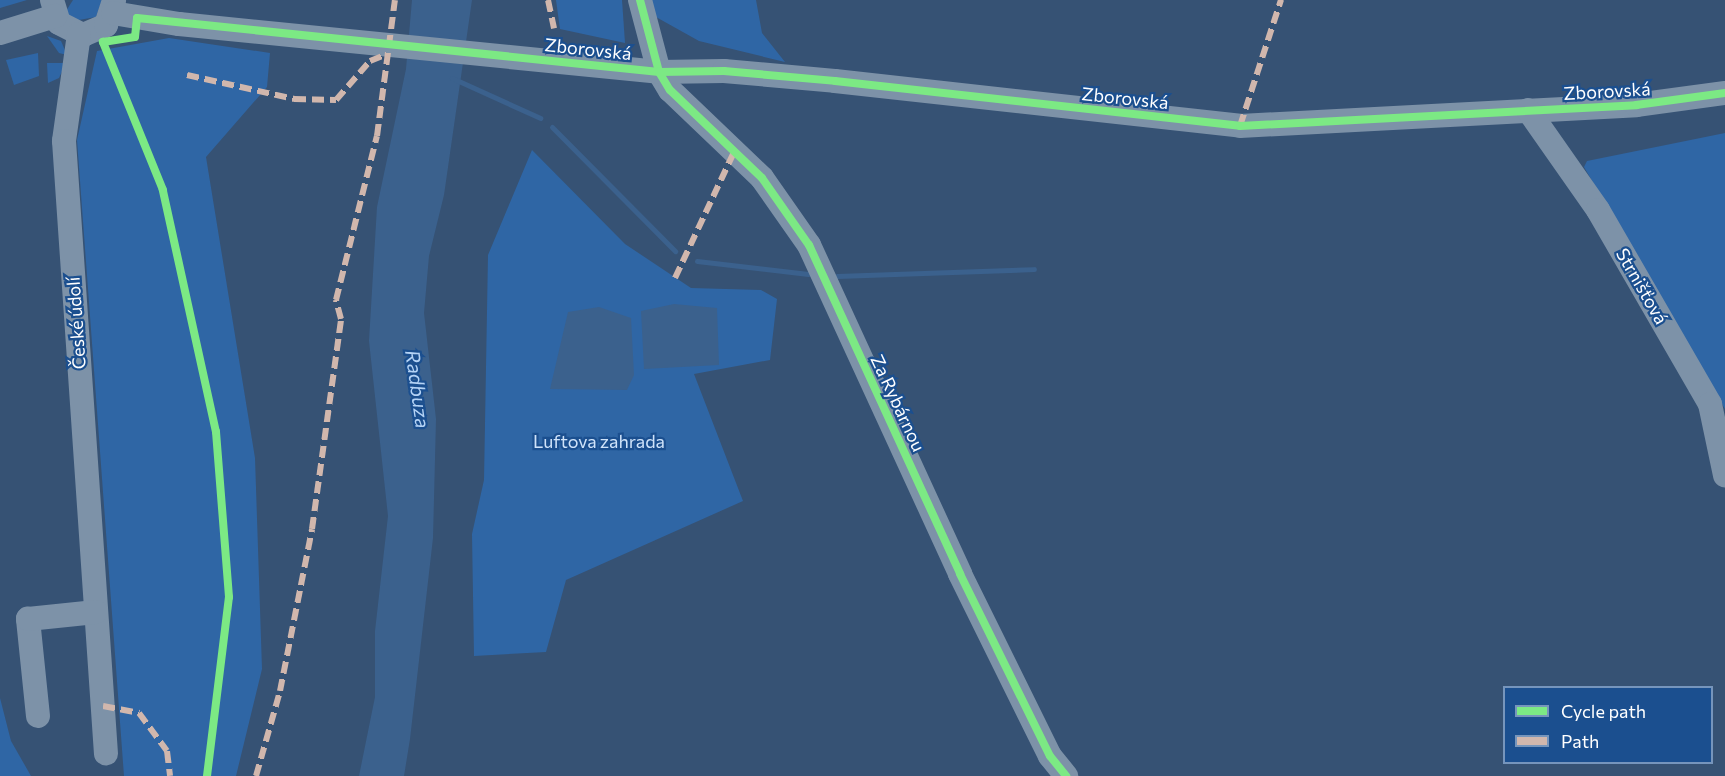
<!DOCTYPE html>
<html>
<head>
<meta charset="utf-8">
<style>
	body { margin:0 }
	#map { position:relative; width:1725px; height:776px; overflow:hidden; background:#365274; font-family:Commissioner,sans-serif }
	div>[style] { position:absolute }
	.green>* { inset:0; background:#2f66a5 }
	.water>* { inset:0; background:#3b618d }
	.stream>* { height:5px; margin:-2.5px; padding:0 2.5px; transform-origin:2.5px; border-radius:2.5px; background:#3b618d }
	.minor>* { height:24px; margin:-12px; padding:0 12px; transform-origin:12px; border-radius:12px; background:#7d92a8 }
	.quiet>* { height:6px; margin-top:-3px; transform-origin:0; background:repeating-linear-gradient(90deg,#d1b7ad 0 12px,transparent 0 18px) }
	.cycleway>* { height:8px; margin:-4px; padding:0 4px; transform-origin:4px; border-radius:4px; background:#7ce984 }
	span { translate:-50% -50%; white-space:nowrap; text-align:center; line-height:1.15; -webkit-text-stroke:4.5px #1b4f8f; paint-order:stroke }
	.street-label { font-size:18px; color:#fff }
	.park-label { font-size:18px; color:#cfe3fa }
	.water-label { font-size:20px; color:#b5d3f5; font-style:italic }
	.legend { position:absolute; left:1503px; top:686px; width:210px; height:78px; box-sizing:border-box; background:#1b4f8f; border:2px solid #7695bc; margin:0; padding:8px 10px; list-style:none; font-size:18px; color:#fff }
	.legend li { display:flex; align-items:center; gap:12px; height:30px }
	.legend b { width:30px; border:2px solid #7695bc }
</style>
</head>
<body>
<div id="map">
	<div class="green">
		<div style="clip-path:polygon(0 0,27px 0,0 8px)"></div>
		<div style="clip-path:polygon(73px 0,102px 0,96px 17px,73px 21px,66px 11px)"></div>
		<div style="clip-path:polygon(556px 0,622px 0,625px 43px,560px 29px)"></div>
		<div style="clip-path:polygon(648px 0,756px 0,762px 33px,785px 62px,699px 41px,656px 17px)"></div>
		<div style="clip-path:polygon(47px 36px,61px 41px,67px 55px,59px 53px)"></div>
		<div style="clip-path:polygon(169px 38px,270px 53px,267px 87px,206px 157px,255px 458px,262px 669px,236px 776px,124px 776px,77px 140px,97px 51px)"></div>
		<div style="clip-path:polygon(38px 53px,39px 76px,14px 85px,6px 60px)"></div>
		<div style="clip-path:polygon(47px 63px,66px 63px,59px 78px,48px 83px)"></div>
		<div style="clip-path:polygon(1725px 133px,1725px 409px,1584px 167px,1587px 161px)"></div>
		<div style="clip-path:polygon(532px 150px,625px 244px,691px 288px,761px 290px,777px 299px,770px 360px,694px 374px,743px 501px,566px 580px,546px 652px,474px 656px,472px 534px,484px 480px,488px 255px)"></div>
		<div style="clip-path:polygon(0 698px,11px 741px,31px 776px,0 776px)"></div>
	</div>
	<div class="water">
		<div style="clip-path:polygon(412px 0,472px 0,444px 195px,429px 256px,424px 313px,436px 419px,433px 538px,410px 739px,404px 776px,359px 776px,375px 697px,375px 631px,388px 516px,369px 341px,377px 207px,406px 69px)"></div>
		<div style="clip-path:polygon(674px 304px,717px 308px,719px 365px,644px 369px,641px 311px)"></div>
		<div style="clip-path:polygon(599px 307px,631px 318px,634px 375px,627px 390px,550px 389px,568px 312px)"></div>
	</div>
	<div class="stream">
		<div style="left:452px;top:78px;width:97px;rotate:24.4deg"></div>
		<div style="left:552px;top:127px;width:175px;rotate:45.2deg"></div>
		<div style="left:697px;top:261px;width:112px;rotate:6.7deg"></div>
		<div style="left:837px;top:276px;width:197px;rotate:-2deg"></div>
	</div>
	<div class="minor">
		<div style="left:52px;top:0;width:24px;rotate:73deg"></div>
		<div style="left:59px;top:23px;width:27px;rotate:27deg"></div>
		<div style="left:83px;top:35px;width:25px;rotate:-23deg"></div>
		<div style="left:106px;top:25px;width:26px;rotate:-72deg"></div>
		<div style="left:640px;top:0;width:74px;rotate:75.2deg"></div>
		<div style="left:659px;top:72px;width:21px;rotate:59deg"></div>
		<div style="left:670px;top:90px;width:127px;rotate:43.7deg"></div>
		<div style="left:762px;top:178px;width:82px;rotate:55deg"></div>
		<div style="left:809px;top:245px;width:362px;rotate:65.3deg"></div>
		<div style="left:960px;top:574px;width:203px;rotate:63.7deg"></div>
		<div style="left:1050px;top:756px;width:26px;rotate:51deg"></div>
		<div style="left:113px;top:13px;width:67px;rotate:9.5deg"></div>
		<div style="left:179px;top:24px;width:482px;rotate:5.7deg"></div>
		<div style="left:659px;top:72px;width:65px;rotate:-0.9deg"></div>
		<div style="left:724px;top:71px;width:111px;rotate:5.1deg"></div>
		<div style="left:835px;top:81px;width:407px;rotate:6.3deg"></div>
		<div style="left:1240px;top:126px;width:397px;rotate:-3deg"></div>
		<div style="left:1636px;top:105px;width:90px;rotate:-7.7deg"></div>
		<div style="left:0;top:33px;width:58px;rotate:-17.2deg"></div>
		<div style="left:79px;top:34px;width:108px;rotate:98deg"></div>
		<div style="left:64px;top:141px;width:614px;rotate:86.08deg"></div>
		<div style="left:1528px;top:110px;width:122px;rotate:55deg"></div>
		<div style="left:1598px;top:210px;width:224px;rotate:60deg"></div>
		<div style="left:1710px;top:404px;width:73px;rotate:78.1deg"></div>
		<div style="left:38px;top:716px;width:98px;rotate:-95.9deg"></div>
		<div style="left:28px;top:619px;width:68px;rotate:-5.9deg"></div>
	</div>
	<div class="quiet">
		<div style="left:548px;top:0;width:29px;rotate:78deg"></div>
		<div style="left:187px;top:75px;width:110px;rotate:12.6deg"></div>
		<div style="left:294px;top:99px;width:42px;rotate:1.4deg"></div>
		<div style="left:336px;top:100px;width:52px;rotate:-48.9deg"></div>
		<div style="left:370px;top:61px;width:16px;rotate:-22deg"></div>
		<div style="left:1240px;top:126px;width:133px;rotate:-72deg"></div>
		<div style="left:675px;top:278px;width:139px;rotate:-64.9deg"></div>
		<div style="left:103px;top:706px;width:37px;rotate:11deg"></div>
		<div style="left:139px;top:713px;width:47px;rotate:53.6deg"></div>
		<div style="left:167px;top:751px;width:25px;rotate:83deg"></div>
		<div style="left:256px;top:776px;width:88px;rotate:-74.2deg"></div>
		<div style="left:280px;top:691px;width:165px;rotate:-78.8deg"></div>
		<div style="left:312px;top:529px;width:212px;rotate:-82.1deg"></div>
		<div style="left:341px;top:319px;width:20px;rotate:-105deg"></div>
		<div style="left:336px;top:300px;width:169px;rotate:-76deg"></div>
		<div style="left:377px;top:136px;width:137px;rotate:-82.5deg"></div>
	</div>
	<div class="cycleway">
		<div style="left:640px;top:0;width:74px;rotate:75.2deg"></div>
		<div style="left:659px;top:72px;width:21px;rotate:59deg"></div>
		<div style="left:670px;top:90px;width:127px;rotate:43.7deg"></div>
		<div style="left:762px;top:178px;width:82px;rotate:55deg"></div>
		<div style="left:809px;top:245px;width:362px;rotate:65.3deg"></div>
		<div style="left:960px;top:574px;width:203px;rotate:63.7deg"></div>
		<div style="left:1050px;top:756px;width:26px;rotate:51deg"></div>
		<div style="left:207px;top:776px;width:180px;rotate:-83deg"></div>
		<div style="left:229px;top:597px;width:166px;rotate:-94.5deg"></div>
		<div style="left:216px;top:432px;width:248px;rotate:-102.4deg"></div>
		<div style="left:163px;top:190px;width:160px;rotate:-112.1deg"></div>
		<div style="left:103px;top:42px;width:32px;rotate:-9deg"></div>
		<div style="left:135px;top:37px;width:19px;rotate:-84deg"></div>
		<div style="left:137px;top:18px;width:525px;rotate:5.91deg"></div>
		<div style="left:659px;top:72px;width:65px;rotate:-0.9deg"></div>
		<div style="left:724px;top:71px;width:111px;rotate:5.1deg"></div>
		<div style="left:835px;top:81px;width:407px;rotate:6.3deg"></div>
		<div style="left:1240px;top:126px;width:397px;rotate:-3deg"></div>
		<div style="left:1636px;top:105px;width:90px;rotate:-7.7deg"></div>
	</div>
	<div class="street-label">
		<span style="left:588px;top:49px;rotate:6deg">Zborovská</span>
		<span style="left:1607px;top:91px;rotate:-3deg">Zborovská</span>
		<span style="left:1125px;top:98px;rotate:6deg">Zborovská</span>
		<span style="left:1642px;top:286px;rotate:60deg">Strnišťová</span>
		<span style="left:76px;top:323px;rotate:-94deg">České údolí</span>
		<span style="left:898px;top:403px;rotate:65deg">Za Rybárnou</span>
	</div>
	<div class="park-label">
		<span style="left:599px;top:441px">Luftova zahrada</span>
	</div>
	<div class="water-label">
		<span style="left:418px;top:389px;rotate:82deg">Radbuza</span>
	</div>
	<ul class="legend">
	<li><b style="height:8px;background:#7ce984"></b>Cycle path</li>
	<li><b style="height:8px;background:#d1b7ad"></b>Path</li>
	</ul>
</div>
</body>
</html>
